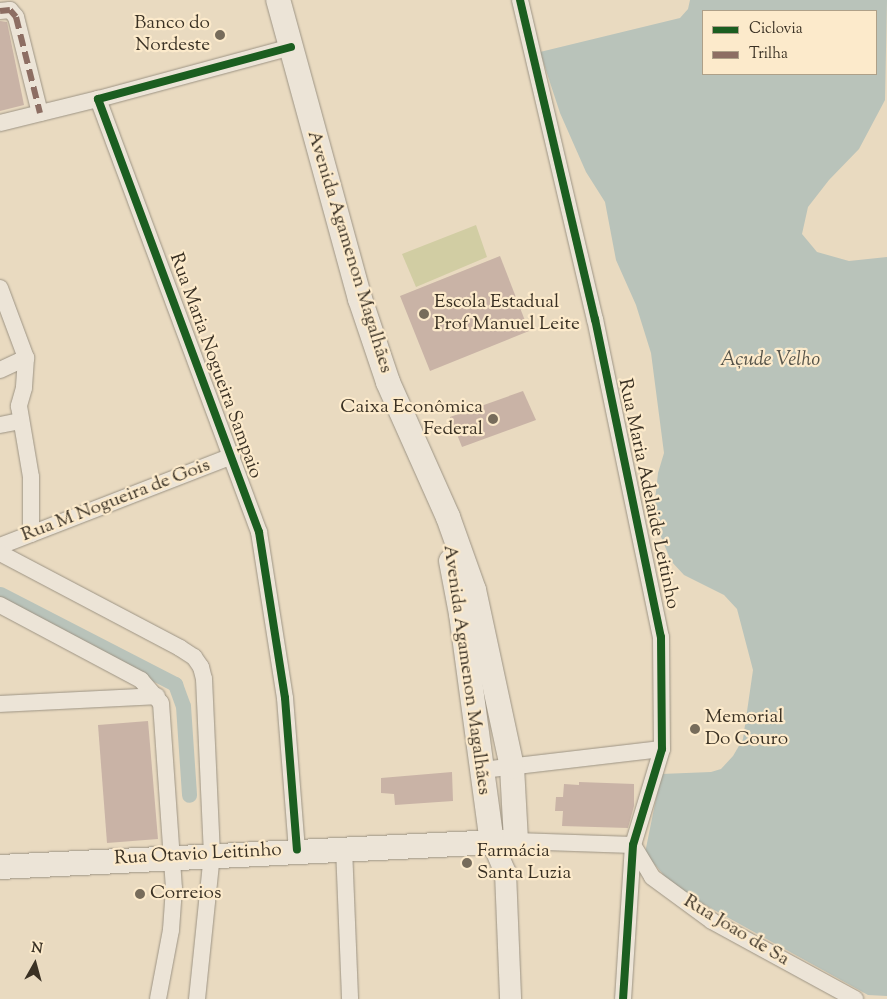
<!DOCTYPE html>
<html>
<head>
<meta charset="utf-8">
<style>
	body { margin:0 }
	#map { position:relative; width:887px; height:999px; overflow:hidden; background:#e9dac0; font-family:"Sorts Mill Goudy",serif }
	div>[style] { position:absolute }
	.green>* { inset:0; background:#d1cda3 }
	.water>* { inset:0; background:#b9c3ba }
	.canal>* { height:15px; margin:-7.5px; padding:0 7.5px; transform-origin:7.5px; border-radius:7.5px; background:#b9c3ba }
	.building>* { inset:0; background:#c9b3a6 }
	.roads { filter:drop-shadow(0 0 1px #9d9484) drop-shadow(0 0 1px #9d9484) }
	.minor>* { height:16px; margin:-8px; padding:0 8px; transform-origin:8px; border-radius:8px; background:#ece4d7 }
	.tertiary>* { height:21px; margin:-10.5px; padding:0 10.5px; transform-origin:10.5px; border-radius:10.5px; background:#ece4d7 }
	.secondary>* { height:24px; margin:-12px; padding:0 12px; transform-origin:12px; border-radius:12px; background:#ece4d7 }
	.quiet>* { height:6px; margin-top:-3px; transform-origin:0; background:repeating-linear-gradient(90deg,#8d6e63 0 12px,transparent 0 18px) }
	.cycleway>* { height:8px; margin:-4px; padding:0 4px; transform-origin:4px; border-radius:4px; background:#1b5e20 }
	.dots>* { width:14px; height:14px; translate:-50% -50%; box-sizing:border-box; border:2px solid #fceacb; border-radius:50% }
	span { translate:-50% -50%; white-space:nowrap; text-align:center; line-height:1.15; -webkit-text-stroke:4.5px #fceacb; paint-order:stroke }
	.poi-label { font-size:19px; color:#3a3124 }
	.right { translate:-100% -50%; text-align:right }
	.left { translate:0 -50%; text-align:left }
	.street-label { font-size:19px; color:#3a3124 }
	.water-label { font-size:20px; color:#555349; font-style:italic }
	.legend { position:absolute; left:702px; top:10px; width:175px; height:65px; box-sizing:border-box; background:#fceacb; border:1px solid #aea088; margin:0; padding:6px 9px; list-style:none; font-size:15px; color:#3a3124 }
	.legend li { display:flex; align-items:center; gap:10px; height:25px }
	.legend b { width:25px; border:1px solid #aea088 }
	.north { position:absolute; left:10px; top:939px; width:50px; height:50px; -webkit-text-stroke:4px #fceacb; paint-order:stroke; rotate:7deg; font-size:14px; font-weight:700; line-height:20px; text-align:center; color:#3a3124 }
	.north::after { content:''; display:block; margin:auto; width:18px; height:22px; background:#3a3124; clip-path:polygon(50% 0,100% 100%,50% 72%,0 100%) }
</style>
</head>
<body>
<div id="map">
	<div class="green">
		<div style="clip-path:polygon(476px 225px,487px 257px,416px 287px,402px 254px)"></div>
	</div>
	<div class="water">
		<div style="clip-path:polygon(evenodd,690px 0,887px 0,885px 100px,859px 149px,829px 180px,808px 207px,802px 234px,817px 252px,849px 261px,887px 257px,887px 996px,868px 995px,698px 901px,667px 879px,645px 853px,661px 774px,711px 772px,721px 769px,733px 756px,743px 739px,753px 670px,737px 609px,724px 595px,684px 575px,671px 561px,659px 532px,654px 510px,658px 473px,664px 453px,651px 353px,636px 305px,616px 260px,605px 202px,586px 172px,560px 113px,540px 52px,680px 18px,688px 9px,690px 0,703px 11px,876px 11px,876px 74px,703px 74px,703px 11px)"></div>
	</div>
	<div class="canal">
		<div style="left:0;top:594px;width:197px;rotate:27.2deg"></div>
		<div style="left:175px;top:684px;width:23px;rotate:70deg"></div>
		<div style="left:183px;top:706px;width:89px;rotate:86.1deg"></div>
	</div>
	<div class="building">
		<div style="clip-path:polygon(0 21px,7px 22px,24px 105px,0 111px)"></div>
		<div style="clip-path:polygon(500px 256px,529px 331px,430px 371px,400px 296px)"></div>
		<div style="clip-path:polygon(523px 391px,536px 420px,462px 447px,450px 417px)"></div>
		<div style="clip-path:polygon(148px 721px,158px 839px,107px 843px,98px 725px)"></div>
		<div style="clip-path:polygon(452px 772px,453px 801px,395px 805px,394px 794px,381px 793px,381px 778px)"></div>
		<div style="clip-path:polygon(579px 782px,634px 784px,634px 806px,628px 828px,562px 826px,563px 811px,555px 811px,556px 797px,563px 797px,564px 784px,579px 785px)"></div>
	</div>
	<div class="roads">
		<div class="minor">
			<div style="left:520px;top:0;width:328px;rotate:76.8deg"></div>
			<div style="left:595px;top:319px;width:325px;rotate:78.3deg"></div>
			<div style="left:661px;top:637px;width:112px;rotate:89.5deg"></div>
			<div style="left:662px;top:749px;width:100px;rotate:106.8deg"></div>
			<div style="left:633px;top:845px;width:154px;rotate:93.7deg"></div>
			<div style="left:0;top:11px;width:10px;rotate:-6deg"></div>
			<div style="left:10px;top:10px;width:9px;rotate:49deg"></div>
			<div style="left:16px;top:17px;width:99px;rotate:76deg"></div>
			<div style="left:291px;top:47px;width:200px;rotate:164.9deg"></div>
			<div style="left:98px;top:99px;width:462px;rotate:69.6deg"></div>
			<div style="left:259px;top:532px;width:168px;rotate:81.1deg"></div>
			<div style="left:285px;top:698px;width:152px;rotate:85.5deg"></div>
			<div style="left:0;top:123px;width:101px;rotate:-13.8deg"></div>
			<div style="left:0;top:288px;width:75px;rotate:69.6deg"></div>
			<div style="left:26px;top:358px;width:30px;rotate:94deg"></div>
			<div style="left:24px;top:388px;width:19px;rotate:106deg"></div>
			<div style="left:19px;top:406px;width:72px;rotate:80.4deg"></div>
			<div style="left:31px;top:477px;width:57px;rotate:90deg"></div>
			<div style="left:0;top:370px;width:29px;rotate:-25deg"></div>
			<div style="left:0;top:425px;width:20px;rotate:-11deg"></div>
			<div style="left:0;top:546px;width:249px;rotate:-21.2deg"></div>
			<div style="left:0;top:553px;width:204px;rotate:27.8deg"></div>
			<div style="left:180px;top:648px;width:17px;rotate:33deg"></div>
			<div style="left:194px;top:657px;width:12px;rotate:55deg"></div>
			<div style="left:201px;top:667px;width:12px;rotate:76deg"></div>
			<div style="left:204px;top:679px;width:175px;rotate:87.4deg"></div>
			<div style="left:212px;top:854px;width:146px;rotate:95.9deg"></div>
			<div style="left:0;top:605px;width:160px;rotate:28deg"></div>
			<div style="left:141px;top:680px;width:30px;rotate:49deg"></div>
			<div style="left:161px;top:703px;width:185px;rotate:86deg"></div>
			<div style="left:174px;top:888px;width:42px;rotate:94.1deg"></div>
			<div style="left:171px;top:930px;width:70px;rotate:100.7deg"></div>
			<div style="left:0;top:704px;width:157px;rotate:-2.9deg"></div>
			<div style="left:482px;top:770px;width:181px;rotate:-6.7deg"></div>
			<div style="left:516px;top:841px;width:117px;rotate:2deg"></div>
			<div style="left:633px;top:845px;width:37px;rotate:59deg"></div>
			<div style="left:652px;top:877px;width:74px;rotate:36.3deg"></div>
			<div style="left:712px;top:921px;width:163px;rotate:28.6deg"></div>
			<div style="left:344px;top:848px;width:151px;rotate:87.7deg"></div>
		</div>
		<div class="tertiary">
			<div style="left:492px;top:842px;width:33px;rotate:67deg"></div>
			<div style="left:505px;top:872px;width:127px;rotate:87.7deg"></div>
		</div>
		<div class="secondary">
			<div style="left:451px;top:561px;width:54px;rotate:79.3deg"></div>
			<div style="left:461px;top:614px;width:230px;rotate:82.3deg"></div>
			<div style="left:0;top:867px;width:517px;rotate:-2.88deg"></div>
			<div style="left:516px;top:841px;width:74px;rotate:-93.1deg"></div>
			<div style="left:512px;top:767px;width:181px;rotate:-102.1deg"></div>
			<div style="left:474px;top:590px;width:77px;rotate:-109.6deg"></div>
			<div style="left:448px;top:517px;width:148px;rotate:-114deg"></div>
			<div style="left:388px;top:382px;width:88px;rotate:-108.6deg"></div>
			<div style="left:360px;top:299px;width:310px;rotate:-105.3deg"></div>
		</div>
	</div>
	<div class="quiet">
		<div style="left:0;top:11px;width:10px;rotate:-6deg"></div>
		<div style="left:10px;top:10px;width:9px;rotate:49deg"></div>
		<div style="left:16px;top:17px;width:99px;rotate:76deg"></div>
	</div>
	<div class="cycleway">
		<div style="left:520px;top:0;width:328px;rotate:76.8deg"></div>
		<div style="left:595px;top:319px;width:325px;rotate:78.3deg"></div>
		<div style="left:661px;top:637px;width:112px;rotate:89.5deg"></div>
		<div style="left:662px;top:749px;width:100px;rotate:106.8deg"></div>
		<div style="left:633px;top:845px;width:154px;rotate:93.7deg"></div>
		<div style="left:291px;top:47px;width:200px;rotate:164.9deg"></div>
		<div style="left:98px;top:99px;width:462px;rotate:69.6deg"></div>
		<div style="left:259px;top:532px;width:168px;rotate:81.1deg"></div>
		<div style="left:285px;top:698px;width:152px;rotate:85.5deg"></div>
	</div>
	<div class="dots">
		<div style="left:220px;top:35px;background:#776c5b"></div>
		<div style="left:424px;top:314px;background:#776c5b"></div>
		<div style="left:493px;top:419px;background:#776c5b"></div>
		<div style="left:695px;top:729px;background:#776c5b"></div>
		<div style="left:467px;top:863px;background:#776c5b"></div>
		<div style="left:140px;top:894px;background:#776c5b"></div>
	</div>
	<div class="poi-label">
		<span class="right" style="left:210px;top:35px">Banco do<br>Nordeste</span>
		<span class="left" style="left:434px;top:314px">Escola Estadual<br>Prof Manuel Leite</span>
		<span class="right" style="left:483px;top:419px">Caixa Econômica<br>Federal</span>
		<span class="left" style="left:705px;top:729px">Memorial<br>Do Couro</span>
		<span class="left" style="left:477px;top:863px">Farmácia<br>Santa Luzia</span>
		<span class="left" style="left:150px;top:894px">Correios</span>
	</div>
	<div class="street-label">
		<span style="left:349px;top:252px;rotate:73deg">Avenida Agamenon Magalhães</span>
		<span style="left:215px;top:366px;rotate:70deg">Rua Maria Nogueira Sampaio</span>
		<span style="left:648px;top:494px;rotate:78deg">Rua Maria Adelaide Leitinho</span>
		<span style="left:116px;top:501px;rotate:-21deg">Rua M Nogueira de Gois</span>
		<span style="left:466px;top:670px;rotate:82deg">Avenida Agamenon Magalhães</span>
		<span style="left:198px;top:855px;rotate:-3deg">Rua Otavio Leitinho</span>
		<span style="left:736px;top:931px;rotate:31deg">Rua Joao de Sa</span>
	</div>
	<div class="water-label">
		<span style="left:770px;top:360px">Açude Velho</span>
	</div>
	<ul class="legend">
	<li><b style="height:6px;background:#1b5e20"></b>Ciclovia</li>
	<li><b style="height:6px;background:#8d6e63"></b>Trilha</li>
	</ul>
	<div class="north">N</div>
</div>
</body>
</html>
